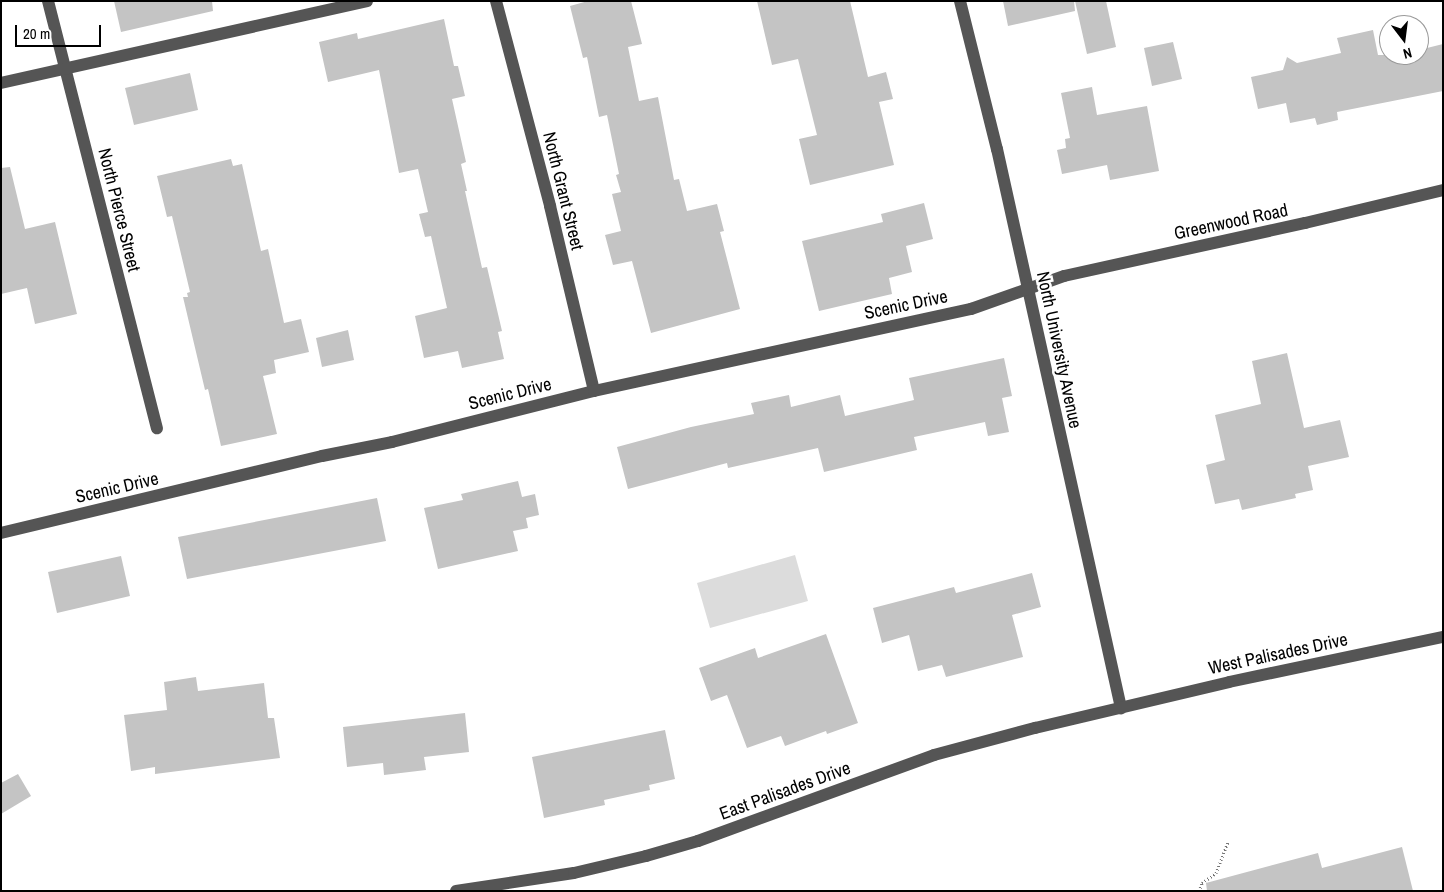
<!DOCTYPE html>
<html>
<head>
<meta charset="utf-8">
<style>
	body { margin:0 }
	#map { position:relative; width:1444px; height:892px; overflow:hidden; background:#fff; font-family:"Archivo Narrow",sans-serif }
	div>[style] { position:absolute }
	.green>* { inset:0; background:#dcdcdc }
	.building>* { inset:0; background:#c4c4c4 }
	.path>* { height:3px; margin-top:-1.5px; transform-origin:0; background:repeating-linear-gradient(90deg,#777 0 1px,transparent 0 3.5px) }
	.minor>* { height:12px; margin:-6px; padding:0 6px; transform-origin:6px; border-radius:6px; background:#555 }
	span { translate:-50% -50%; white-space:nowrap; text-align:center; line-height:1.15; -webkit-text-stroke:5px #fff; paint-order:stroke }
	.street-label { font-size:18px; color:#000 }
	.frame { position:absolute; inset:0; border:2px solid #000; pointer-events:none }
	.north { position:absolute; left:1379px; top:15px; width:50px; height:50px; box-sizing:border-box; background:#fff; border:1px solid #999; border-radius:50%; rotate:165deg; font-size:14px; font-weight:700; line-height:20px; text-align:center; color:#000 }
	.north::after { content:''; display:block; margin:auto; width:18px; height:22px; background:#000; clip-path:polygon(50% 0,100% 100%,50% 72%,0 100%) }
	.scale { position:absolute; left:15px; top:25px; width:86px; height:22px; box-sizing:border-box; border:2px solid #000; border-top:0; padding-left:6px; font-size:15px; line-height:18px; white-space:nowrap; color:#000; -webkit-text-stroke:4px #fff; paint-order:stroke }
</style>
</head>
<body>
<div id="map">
	<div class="green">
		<div style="clip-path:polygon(795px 555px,808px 601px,710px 628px,697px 583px)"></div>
	</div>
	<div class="building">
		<div style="clip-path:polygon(114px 1px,212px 1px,213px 11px,121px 32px)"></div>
		<div style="clip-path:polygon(588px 1px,631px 1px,642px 44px,628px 47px,639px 101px,658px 97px,674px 180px,679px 179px,687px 211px,717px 204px,724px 231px,720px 232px,740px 309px,651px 333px,632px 261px,613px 265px,605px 235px,621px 231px,612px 194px,621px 192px,616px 175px,619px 174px,607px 115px,599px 117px,587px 57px,583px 58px,570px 6px)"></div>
		<div style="clip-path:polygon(757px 1px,850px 1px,868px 77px,886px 72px,893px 99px,879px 102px,894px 165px,810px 185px,799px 139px,817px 135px,798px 59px,772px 65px)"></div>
		<div style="clip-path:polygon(1003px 1px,1074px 1px,1075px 11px,1008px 26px)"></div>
		<div style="clip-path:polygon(1075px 1px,1106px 1px,1116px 47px,1087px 54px)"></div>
		<div style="clip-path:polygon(444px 19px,454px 66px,458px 66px,465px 96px,452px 99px,466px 162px,461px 164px,467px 191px,465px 191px,482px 268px,487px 267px,502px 331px,498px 332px,504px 359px,462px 368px,458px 351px,424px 358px,415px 316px,447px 308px,431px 236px,425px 237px,419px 214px,428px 212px,418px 169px,399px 173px,379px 70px,328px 82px,319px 42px,357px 33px,358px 39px)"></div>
		<div style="clip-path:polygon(1373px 30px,1378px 55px,1419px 55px,1419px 50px,1443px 44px,1443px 91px,1337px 112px,1338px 120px,1317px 125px,1315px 118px,1290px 123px,1286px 103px,1258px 109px,1251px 77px,1283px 70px,1287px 57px,1297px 63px,1341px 53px,1337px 38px)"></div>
		<div style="clip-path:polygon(1173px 42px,1182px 79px,1152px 86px,1144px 48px)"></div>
		<div style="clip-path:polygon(190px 73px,198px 110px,134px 125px,125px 88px)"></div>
		<div style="clip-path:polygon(1092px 87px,1097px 115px,1147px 106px,1159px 171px,1110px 180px,1107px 165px,1062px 174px,1057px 150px,1066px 148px,1065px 139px,1070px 138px,1061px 93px)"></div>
		<div style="clip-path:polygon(231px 159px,233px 166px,242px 164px,261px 251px,268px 249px,284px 323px,301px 319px,309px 352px,274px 360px,276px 373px,263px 376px,277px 434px,221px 446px,208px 389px,205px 390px,183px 297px,188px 297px,187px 293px,190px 292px,172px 216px,167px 217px,157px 176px)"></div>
		<div style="clip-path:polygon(10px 167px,25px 229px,55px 222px,77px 314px,35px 324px,27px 288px,1px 294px,1px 168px)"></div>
		<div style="clip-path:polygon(924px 203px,933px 239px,906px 246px,912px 272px,889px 278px,892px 294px,819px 311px,802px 241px,883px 222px,881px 214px)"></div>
		<div style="clip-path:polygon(348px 330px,354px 360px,322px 367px,316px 338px)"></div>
		<div style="clip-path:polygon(1287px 353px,1304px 428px,1340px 420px,1349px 457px,1308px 466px,1313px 490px,1295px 494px,1296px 498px,1242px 510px,1239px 499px,1215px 504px,1206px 465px,1225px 460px,1215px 415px,1261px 404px,1252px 361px)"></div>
		<div style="clip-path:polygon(1004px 358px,1012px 396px,1002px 398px,1009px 432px,988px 436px,985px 422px,914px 437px,917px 450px,824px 472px,818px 448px,728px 468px,727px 463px,628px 489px,617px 447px,691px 427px,754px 414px,751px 403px,789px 395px,791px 407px,840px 395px,845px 416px,914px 400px,909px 378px)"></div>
		<div style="clip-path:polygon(518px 481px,522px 497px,535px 494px,539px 515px,526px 518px,528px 528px,513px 531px,518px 551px,438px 569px,424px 508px,463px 500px,461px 494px)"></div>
		<div style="clip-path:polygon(377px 498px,386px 541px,187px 579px,178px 537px)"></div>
		<div style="clip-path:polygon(121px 556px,130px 596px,57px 613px,48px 572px)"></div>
		<div style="clip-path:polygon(1032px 573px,1041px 607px,1012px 615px,1023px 657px,946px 677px,942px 665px,918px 671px,909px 635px,882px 643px,873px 608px,954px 587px,956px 593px)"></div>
		<div style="clip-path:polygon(826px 634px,858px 723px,827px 734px,826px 731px,785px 746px,781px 736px,747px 748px,727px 695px,711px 701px,699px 668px,755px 648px,758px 658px)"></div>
		<div style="clip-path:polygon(196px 677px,198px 691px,264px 683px,268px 718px,274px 718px,280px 758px,155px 774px,155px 767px,131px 771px,124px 715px,167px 710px,164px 682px)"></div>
		<div style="clip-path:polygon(465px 713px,469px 752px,424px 757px,426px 770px,384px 775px,383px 763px,347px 767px,343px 727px)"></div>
		<div style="clip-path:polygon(665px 730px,675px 779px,649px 785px,650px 790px,604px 800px,605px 805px,544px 818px,532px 757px)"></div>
		<div style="clip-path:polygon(18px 774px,31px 796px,1px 814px,1px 783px)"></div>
		<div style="clip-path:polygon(1402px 847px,1413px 891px,1207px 891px,1206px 883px,1318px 853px,1322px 868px)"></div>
	</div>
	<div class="path">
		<div style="left:1199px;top:891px;width:9px;rotate:-69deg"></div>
		<div style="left:1202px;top:883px;width:17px;rotate:-36deg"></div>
		<div style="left:1216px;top:873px;width:33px;rotate:-69deg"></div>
	</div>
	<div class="minor">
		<div style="left:48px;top:1px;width:441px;rotate:75.7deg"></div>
		<div style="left:496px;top:1px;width:212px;rotate:75.2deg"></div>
		<div style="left:550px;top:206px;width:190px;rotate:76.6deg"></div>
		<div style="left:960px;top:1px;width:153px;rotate:76deg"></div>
		<div style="left:997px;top:149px;width:573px;rotate:77.49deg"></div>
		<div style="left:1px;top:83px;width:375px;rotate:-12.6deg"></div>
		<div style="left:1px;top:533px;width:330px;rotate:-13.5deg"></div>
		<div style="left:322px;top:456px;width:71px;rotate:-11.3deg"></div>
		<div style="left:392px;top:442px;width:208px;rotate:-14.2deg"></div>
		<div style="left:594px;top:391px;width:386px;rotate:-12.3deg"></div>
		<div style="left:971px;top:309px;width:99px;rotate:-19.5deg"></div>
		<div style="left:1064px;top:276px;width:247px;rotate:-12.4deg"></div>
		<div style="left:1305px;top:223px;width:142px;rotate:-13.4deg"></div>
		<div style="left:456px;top:891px;width:119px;rotate:-8.7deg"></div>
		<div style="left:574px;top:873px;width:74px;rotate:-13.3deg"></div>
		<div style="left:646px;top:856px;width:54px;rotate:-16.1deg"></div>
		<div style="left:698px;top:841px;width:251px;rotate:-20deg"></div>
		<div style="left:934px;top:755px;width:105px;rotate:-15deg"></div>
		<div style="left:1035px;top:728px;width:199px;rotate:-13.3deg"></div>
		<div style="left:1229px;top:682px;width:219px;rotate:-11.9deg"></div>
	</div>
	<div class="street-label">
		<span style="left:563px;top:191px;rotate:76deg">North Grant Street</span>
		<span style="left:119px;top:210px;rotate:76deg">North Pierce Street</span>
		<span style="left:1231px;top:222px;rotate:-12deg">Greenwood Road</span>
		<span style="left:906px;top:305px;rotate:-12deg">Scenic Drive</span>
		<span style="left:1059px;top:350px;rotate:78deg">North University Avenue</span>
		<span style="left:510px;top:394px;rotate:-14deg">Scenic Drive</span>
		<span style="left:117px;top:488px;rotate:-13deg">Scenic Drive</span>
		<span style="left:1278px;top:654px;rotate:-12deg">West Palisades Drive</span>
		<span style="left:785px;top:791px;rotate:-20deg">East Palisades Drive</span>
	</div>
	<div class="frame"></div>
	<div class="north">N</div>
	<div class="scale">20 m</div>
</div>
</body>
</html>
